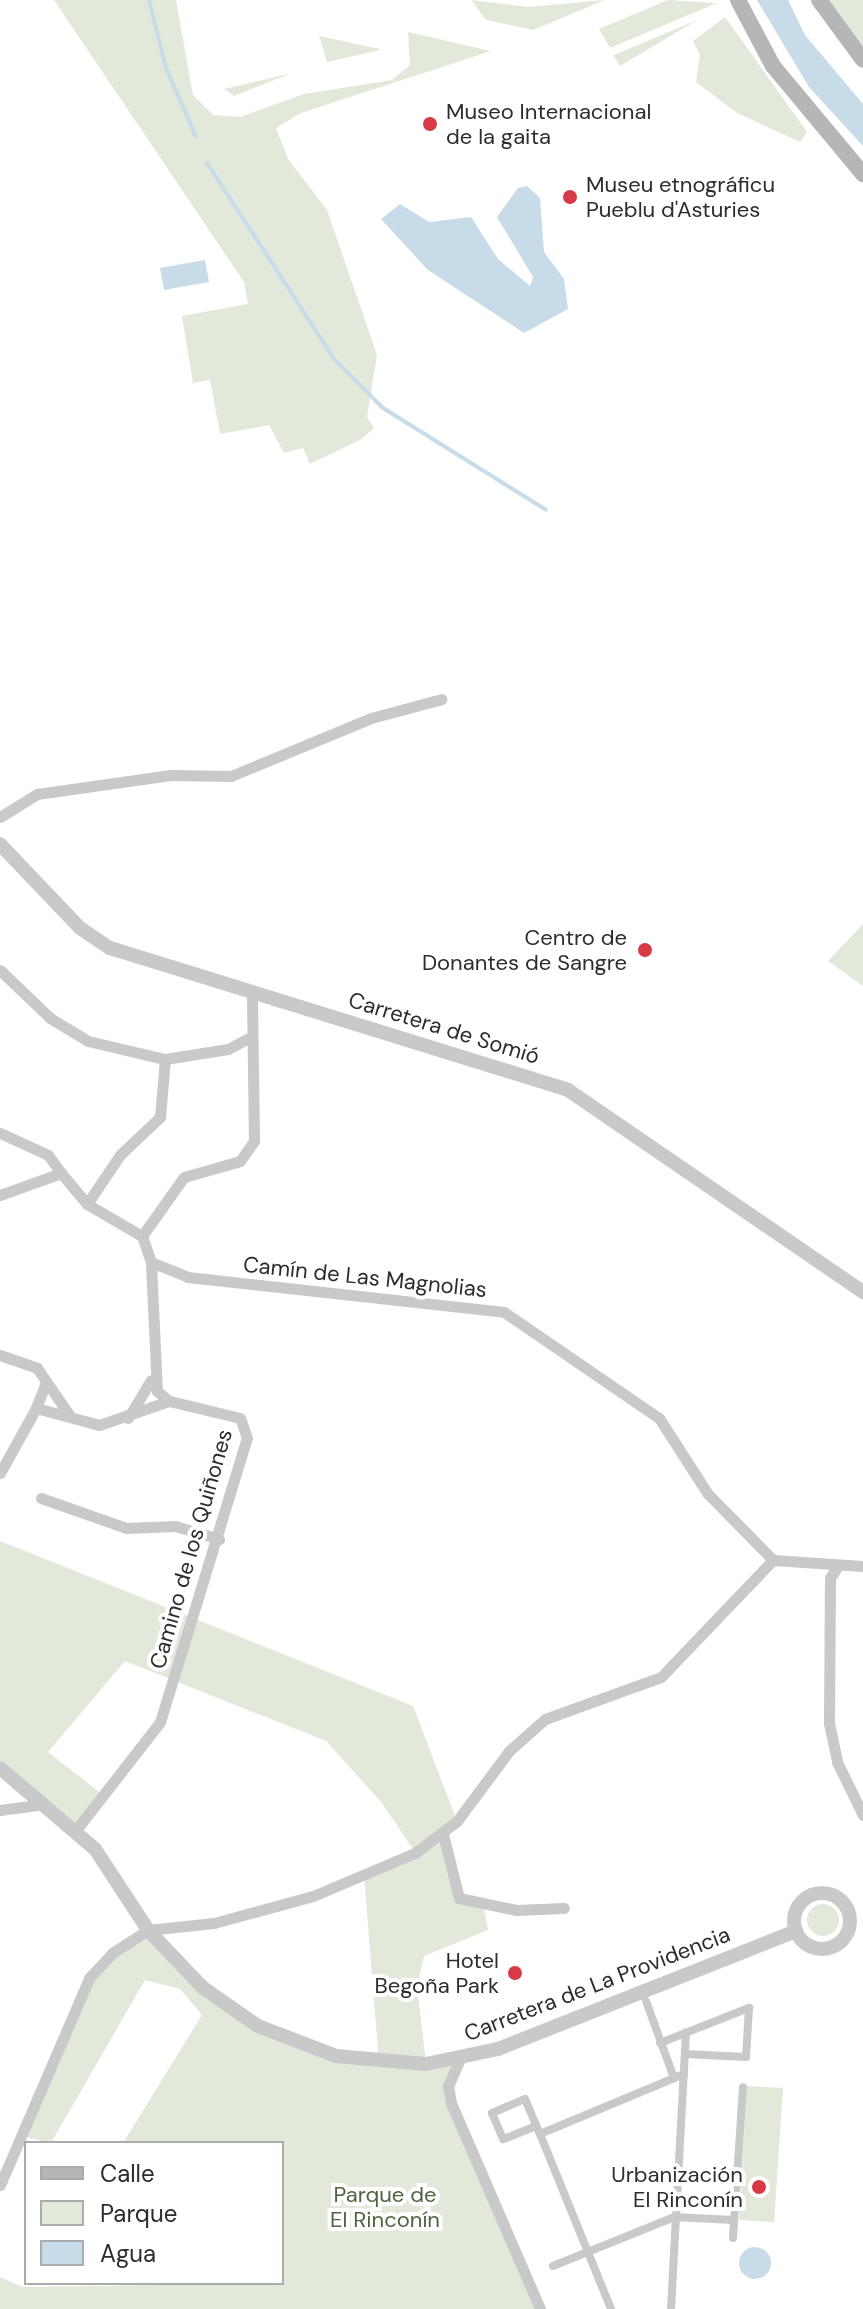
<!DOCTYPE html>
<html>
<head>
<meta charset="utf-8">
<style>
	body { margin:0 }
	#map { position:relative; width:863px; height:2309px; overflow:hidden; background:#fff; font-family:"DM Sans",sans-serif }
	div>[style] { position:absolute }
	.green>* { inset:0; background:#e2e9da }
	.round { border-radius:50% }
	.water>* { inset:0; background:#c8dbe8 }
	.stream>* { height:4px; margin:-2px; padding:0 2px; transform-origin:2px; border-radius:2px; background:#c8dbe8 }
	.pedestrian>* { height:8px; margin:-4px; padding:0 4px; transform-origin:4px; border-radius:4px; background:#c9c9c9 }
	.minor>* { height:11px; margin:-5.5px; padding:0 5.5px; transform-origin:5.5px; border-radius:5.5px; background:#c9c9c9 }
	.tertiary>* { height:14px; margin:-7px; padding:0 7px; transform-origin:7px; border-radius:7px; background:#c9c9c9 }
	.tertiary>.ring { margin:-7px; padding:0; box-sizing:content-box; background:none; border:14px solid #c9c9c9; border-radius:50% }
	.secondary>* { height:16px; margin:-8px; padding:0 8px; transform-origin:8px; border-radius:8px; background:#b6b6b6 }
	.dots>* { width:22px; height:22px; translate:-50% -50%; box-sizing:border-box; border:4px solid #fff; border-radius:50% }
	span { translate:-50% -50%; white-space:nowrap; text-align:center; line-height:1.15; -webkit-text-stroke:8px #fff; paint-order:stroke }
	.poi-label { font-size:22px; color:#2c2c2c }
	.left { translate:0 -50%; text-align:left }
	.right { translate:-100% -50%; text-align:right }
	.street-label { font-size:22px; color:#2c2c2c }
	.park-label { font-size:22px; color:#4f643d }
	.legend { position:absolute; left:24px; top:2141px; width:260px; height:144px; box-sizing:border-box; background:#fff; border:2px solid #ababab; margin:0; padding:10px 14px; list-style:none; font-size:24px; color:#2c2c2c }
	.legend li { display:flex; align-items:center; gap:16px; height:40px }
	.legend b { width:40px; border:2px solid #ababab }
</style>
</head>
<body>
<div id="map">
	<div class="green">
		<div style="clip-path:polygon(54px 0,176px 0,193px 95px,213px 115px,240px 117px,304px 94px,392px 80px,410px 65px,408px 32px,491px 51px,301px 113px,276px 128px,288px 159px,327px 210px,377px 355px,367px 417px,374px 428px,360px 440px,310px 464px,303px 448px,284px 453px,269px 425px,220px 434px,210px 380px,193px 383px,182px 316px,248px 304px,244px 282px)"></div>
		<div style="clip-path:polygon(471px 0,528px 7px,605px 0,533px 30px,486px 20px)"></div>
		<div style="clip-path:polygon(668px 0,717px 3px,610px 48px,599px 29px)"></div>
		<div style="clip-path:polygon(819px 0,863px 0,863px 60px)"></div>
		<div style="clip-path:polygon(725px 17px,807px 132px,800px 142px,737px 113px,696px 82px,700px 55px,693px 41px)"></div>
		<div style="clip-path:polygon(697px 20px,620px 66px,613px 55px,614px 55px)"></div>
		<div style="clip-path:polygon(319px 36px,380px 49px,380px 50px,327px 62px)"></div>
		<div style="clip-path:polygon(292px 73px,234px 96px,224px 89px)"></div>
		<div style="clip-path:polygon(863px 924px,863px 986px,828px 961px)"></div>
		<div style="clip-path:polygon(0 1541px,413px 1706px,457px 1821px,443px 1834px,453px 1892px,483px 1903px,488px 1930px,424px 1956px,417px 1987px,426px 2063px,460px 2059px,448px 2086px,540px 2309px,0 2309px,0 2277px,23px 2287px,282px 2283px,282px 2143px,123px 2143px,202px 2015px,180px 1989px,145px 1980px,51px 2143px,25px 2137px,89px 1978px,148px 1930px,202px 1987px,258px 2026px,379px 2063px,364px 1875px,415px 1852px,382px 1803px,326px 1741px,125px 1661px,48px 1752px,107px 1798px,76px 1830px,0 1768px)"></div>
		<div class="round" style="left:807px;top:1904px;width:32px;height:32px"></div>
		<div style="clip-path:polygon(747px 2086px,783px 2088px,774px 2222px,739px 2220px)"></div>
	</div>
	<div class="water">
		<div style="clip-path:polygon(757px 0,788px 0,805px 35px,863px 104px,863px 146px,809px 87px)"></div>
		<div style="clip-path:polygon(518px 188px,527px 186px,540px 198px,544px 252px,564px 279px,568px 309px,524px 333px,428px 270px,381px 219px,400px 204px,429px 222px,471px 217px,498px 259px,530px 286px,533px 277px,497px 217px)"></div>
		<div style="clip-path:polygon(205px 260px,209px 282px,164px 290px,160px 268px)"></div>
		<div class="round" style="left:739px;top:2247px;width:32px;height:32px"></div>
	</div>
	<div class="stream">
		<div style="left:149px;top:0;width:70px;rotate:76deg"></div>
		<div style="left:166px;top:68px;width:75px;rotate:66.5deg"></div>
		<div style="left:207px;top:163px;width:235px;rotate:57deg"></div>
		<div style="left:335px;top:360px;width:68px;rotate:45deg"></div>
		<div style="left:383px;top:408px;width:192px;rotate:32deg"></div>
	</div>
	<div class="pedestrian">
		<div style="left:646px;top:2001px;width:82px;rotate:70deg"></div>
		<div style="left:660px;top:2043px;width:96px;rotate:-21.5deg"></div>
		<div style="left:749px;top:2008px;width:49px;rotate:93.5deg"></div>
		<div style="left:746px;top:2057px;width:61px;rotate:-177.2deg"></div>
		<div style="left:536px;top:2126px;width:35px;rotate:158deg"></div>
		<div style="left:503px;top:2139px;width:28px;rotate:-113deg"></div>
		<div style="left:492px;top:2113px;width:36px;rotate:-23deg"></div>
		<div style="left:525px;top:2099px;width:38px;rotate:67deg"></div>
		<div style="left:540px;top:2134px;width:189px;rotate:67.9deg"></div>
		<div style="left:540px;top:2134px;width:156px;rotate:-22.6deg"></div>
		<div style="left:733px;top:2238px;width:151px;rotate:-86.2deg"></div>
		<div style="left:553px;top:2266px;width:131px;rotate:-22deg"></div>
		<div style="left:674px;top:2217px;width:60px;rotate:2.9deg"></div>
		<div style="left:671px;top:2309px;width:277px;rotate:-86.9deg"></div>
	</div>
	<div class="minor">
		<div style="left:0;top:817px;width:44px;rotate:-31.9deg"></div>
		<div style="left:37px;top:794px;width:135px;rotate:-8.1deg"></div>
		<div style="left:171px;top:775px;width:60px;rotate:1deg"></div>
		<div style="left:231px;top:776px;width:152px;rotate:-22.5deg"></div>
		<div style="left:371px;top:718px;width:73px;rotate:-15deg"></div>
		<div style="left:0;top:970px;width:69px;rotate:43.8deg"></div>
		<div style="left:50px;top:1018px;width:44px;rotate:31.2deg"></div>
		<div style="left:88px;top:1041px;width:79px;rotate:13.2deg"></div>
		<div style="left:165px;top:1059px;width:58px;rotate:94.9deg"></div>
		<div style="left:160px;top:1117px;width:55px;rotate:136.5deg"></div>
		<div style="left:120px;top:1155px;width:59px;rotate:124deg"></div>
		<div style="left:165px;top:1059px;width:64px;rotate:-9deg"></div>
		<div style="left:228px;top:1049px;width:27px;rotate:-28deg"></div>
		<div style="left:0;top:1133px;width:53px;rotate:24.6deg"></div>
		<div style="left:48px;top:1155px;width:22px;rotate:54deg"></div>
		<div style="left:0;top:1195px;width:65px;rotate:-19.8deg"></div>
		<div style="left:61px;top:1173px;width:40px;rotate:50deg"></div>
		<div style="left:87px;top:1204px;width:64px;rotate:30.2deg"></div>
		<div style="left:142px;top:1236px;width:28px;rotate:71deg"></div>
		<div style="left:151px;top:1262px;width:40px;rotate:22deg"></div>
		<div style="left:188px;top:1277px;width:318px;rotate:6.3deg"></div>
		<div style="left:504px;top:1312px;width:188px;rotate:34.4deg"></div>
		<div style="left:659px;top:1418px;width:90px;rotate:57.2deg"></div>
		<div style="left:708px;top:1494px;width:93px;rotate:45.4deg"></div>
		<div style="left:773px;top:1560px;width:90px;rotate:3.8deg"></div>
		<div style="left:142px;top:1236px;width:72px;rotate:-54.6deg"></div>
		<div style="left:184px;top:1177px;width:58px;rotate:-15.9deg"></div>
		<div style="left:240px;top:1161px;width:24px;rotate:-55deg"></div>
		<div style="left:254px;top:1141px;width:148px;rotate:-90.8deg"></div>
		<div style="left:0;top:1355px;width:39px;rotate:19deg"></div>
		<div style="left:37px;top:1368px;width:58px;rotate:55.5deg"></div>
		<div style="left:36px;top:1408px;width:28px;rotate:-69deg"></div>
		<div style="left:128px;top:1418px;width:44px;rotate:-58.8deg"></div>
		<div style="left:0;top:1473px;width:74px;rotate:-61deg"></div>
		<div style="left:36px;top:1408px;width:65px;rotate:15.1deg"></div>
		<div style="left:99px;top:1425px;width:74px;rotate:-18.9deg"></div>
		<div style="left:41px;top:1498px;width:90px;rotate:19.4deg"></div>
		<div style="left:126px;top:1528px;width:49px;rotate:-2.3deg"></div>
		<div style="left:175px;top:1526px;width:46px;rotate:16.5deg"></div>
		<div style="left:837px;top:1567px;width:13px;rotate:122deg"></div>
		<div style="left:830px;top:1578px;width:145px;rotate:90.4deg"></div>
		<div style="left:829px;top:1723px;width:40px;rotate:78deg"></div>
		<div style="left:837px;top:1762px;width:59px;rotate:63.9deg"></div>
		<div style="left:0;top:1810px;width:45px;rotate:-7.6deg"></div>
		<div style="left:76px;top:1830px;width:137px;rotate:-52.1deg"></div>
		<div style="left:160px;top:1722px;width:297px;rotate:-73deg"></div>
		<div style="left:247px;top:1438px;width:21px;rotate:-109deg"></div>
		<div style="left:240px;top:1418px;width:73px;rotate:-166.5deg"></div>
		<div style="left:169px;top:1401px;width:16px;rotate:-140deg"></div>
		<div style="left:157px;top:1391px;width:129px;rotate:-92.7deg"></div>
		<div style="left:443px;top:1834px;width:66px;rotate:76deg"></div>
		<div style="left:459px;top:1898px;width:58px;rotate:11.9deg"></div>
		<div style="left:516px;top:1910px;width:48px;rotate:-2.4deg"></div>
		<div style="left:460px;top:2059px;width:30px;rotate:114deg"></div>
		<div style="left:448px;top:2086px;width:17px;rotate:80deg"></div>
		<div style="left:451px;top:2103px;width:224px;rotate:66.6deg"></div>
		<div style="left:0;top:2185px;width:225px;rotate:-66.7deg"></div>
		<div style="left:89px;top:1978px;width:34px;rotate:-47deg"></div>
		<div style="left:112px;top:1953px;width:43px;rotate:-32.6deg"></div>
		<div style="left:148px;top:1930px;width:66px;rotate:-6.1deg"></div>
		<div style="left:214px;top:1923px;width:103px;rotate:-15.3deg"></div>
		<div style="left:313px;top:1896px;width:111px;rotate:-22.9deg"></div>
		<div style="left:415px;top:1853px;width:53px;rotate:-37.3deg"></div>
		<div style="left:457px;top:1821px;width:87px;rotate:-53.4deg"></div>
		<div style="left:509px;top:1751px;width:48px;rotate:-41.6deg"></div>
		<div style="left:545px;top:1719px;width:123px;rotate:-19.9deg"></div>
		<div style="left:661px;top:1677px;width:162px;rotate:-46.3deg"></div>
	</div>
	<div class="tertiary">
		<div style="left:0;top:844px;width:116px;rotate:46.4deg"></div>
		<div style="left:80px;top:928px;width:36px;rotate:34deg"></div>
		<div style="left:110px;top:948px;width:480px;rotate:17.2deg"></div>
		<div style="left:568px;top:1090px;width:358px;rotate:34.4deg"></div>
		<div style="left:0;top:1768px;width:125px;rotate:40.5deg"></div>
		<div style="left:95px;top:1849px;width:97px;rotate:56.8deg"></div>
		<div style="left:148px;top:1930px;width:79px;rotate:46.5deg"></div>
		<div style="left:202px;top:1987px;width:68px;rotate:34.9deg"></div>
		<div style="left:258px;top:2026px;width:84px;rotate:21deg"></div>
		<div style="left:336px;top:2056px;width:90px;rotate:5.1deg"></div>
		<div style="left:426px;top:2064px;width:74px;rotate:-11.8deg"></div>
		<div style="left:498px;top:2049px;width:321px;rotate:-21.6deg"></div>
		<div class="ring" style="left:794px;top:1893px;width:42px;height:42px"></div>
	</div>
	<div class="secondary">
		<div style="left:738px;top:0;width:75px;rotate:62.1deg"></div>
		<div style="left:773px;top:66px;width:141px;rotate:50.2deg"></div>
		<div style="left:819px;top:0;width:74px;rotate:53.7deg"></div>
	</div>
	<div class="dots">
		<div style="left:430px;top:124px;background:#d73a44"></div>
		<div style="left:570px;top:197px;background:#d73a44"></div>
		<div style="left:645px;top:950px;background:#d73a44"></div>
		<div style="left:515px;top:1973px;background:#d73a44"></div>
		<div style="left:759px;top:2187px;background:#d73a44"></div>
	</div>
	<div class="poi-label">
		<span class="left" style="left:446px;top:124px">Museo Internacional<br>de la gaita</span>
		<span class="left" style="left:586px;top:197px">Museu etnográficu<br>Pueblu d'Asturies</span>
		<span class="right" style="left:627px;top:950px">Centro de<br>Donantes de Sangre</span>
		<span class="right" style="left:499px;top:1973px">Hotel<br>Begoña Park</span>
		<span class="right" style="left:743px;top:2187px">Urbanización<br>El Rinconín</span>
	</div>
	<div class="street-label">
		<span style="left:444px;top:1028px;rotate:17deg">Carretera de Somió</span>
		<span style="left:365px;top:1277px;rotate:6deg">Camín de Las Magnolias</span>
		<span style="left:191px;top:1549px;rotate:-74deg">Camino de los Quiñones</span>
		<span style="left:597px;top:1984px;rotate:-21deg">Carretera de La Providencia</span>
	</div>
	<div class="park-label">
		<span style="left:385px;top:2207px">Parque de<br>El Rinconín</span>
	</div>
	<ul class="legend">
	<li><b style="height:10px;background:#b6b6b6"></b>Calle</li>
	<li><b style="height:22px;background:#e2e9da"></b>Parque</li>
	<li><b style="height:22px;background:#c8dbe8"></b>Agua</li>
	</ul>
</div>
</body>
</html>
